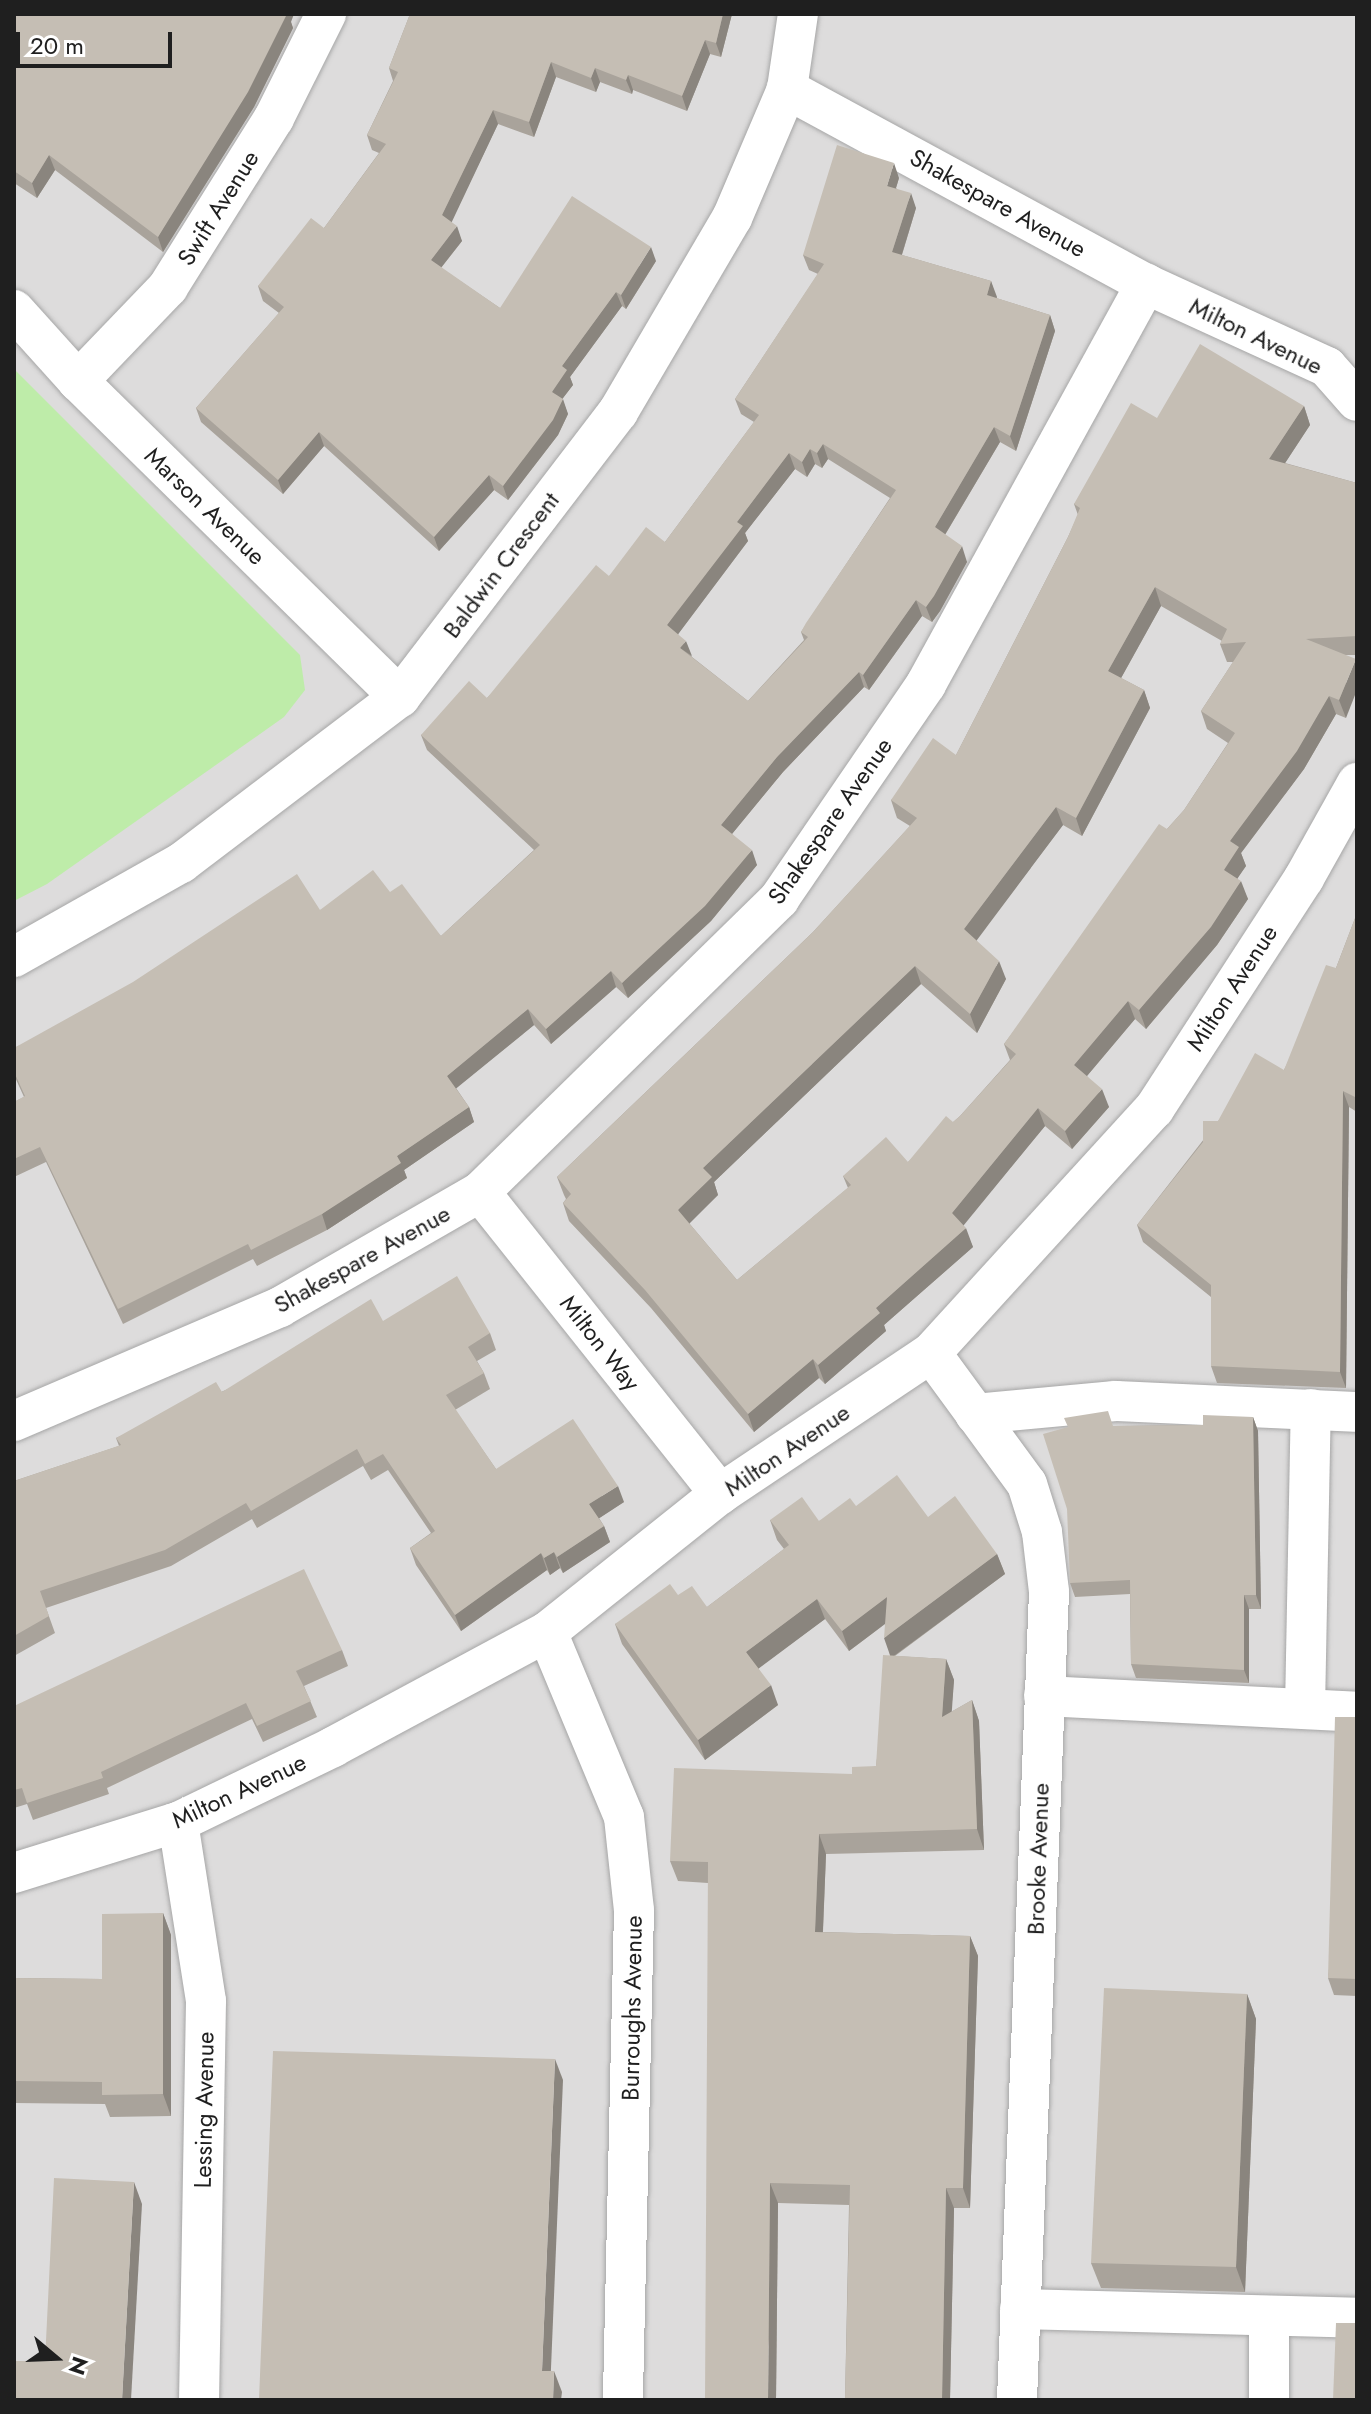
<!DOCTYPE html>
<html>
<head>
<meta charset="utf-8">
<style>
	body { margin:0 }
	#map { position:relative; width:1371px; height:2414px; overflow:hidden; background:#f0eee5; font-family:Jost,sans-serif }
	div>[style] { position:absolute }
	.residential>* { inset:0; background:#dddcdc }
	.grass>* { inset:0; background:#beeca9 }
	.roads { filter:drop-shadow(0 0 2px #a6a6a6) drop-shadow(0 0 2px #a6a6a6) }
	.street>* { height:40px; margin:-20px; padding:0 20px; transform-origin:20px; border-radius:20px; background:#fff }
	.wall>* { inset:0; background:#a9a39b }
	.shaded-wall>* { inset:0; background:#8a857e }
	.building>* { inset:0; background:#c5beb4 }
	span { translate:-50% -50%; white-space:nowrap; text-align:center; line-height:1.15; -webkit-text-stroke:6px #fff; paint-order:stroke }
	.street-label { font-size:24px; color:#1f1f1f }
	.frame { position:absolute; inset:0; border:16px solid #1f1f1f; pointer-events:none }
	.north { position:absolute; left:16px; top:2318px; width:80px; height:80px; -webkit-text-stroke:6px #fff; paint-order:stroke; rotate:109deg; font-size:22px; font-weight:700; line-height:32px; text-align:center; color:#1f1f1f }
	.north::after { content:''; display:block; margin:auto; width:28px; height:36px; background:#1f1f1f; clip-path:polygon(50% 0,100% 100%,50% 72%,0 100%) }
	.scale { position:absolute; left:16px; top:32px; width:156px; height:36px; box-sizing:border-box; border:4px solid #1f1f1f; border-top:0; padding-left:10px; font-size:24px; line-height:28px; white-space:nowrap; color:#1f1f1f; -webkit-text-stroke:6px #fff; paint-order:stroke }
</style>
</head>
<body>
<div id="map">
	<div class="residential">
		<div style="clip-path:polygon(14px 14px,1357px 14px,1357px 2400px,14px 2400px)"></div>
	</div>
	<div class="grass">
		<div style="clip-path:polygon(14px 369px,300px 655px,305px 690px,284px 717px,47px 884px,14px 901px)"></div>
	</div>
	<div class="roads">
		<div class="street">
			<div style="left:1146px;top:284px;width:199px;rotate:24.6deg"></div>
			<div style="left:1327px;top:367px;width:45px;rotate:48.6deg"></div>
			<div style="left:14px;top:310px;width:96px;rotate:48deg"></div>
			<div style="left:78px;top:381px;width:451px;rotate:44.5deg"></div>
			<div style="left:78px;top:381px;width:130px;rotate:-46.2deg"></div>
			<div style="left:168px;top:287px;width:199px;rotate:-57.9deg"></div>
			<div style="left:274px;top:118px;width:116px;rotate:-63.4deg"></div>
			<div style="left:14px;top:957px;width:192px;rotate:-29.4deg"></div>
			<div style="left:181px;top:863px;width:275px;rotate:-37.2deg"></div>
			<div style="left:400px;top:697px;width:359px;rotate:-52.6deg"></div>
			<div style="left:618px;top:412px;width:225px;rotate:-59.6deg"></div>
			<div style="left:732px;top:218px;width:140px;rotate:-66.9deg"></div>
			<div style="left:787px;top:89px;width:76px;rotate:-81.7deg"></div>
			<div style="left:480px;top:1192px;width:386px;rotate:51.5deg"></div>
			<div style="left:931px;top:1353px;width:162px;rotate:53.8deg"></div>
			<div style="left:1027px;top:1484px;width:50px;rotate:72.6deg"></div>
			<div style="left:1042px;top:1532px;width:60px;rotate:83.3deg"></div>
			<div style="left:1049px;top:1592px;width:809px;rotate:92.27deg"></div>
			<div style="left:975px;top:1414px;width:141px;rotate:-5.3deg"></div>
			<div style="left:1115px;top:1401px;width:242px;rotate:2.6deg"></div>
			<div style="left:14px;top:1421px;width:289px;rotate:-23.2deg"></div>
			<div style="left:280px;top:1307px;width:231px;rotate:-29.9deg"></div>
			<div style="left:480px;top:1192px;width:419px;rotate:-44.4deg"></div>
			<div style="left:779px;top:899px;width:260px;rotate:-55.6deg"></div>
			<div style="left:926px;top:684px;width:457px;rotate:-61.2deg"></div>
			<div style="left:1146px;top:284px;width:409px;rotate:-151.5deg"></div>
			<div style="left:547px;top:1632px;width:200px;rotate:67.4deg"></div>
			<div style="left:624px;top:1817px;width:94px;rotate:83.9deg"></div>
			<div style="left:634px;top:1910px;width:490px;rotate:91.3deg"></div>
			<div style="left:1044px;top:1696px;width:313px;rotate:2.9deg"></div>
			<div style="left:1305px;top:1709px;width:300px;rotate:-88.9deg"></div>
			<div style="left:178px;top:1822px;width:181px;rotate:81.1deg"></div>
			<div style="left:206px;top:2001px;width:399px;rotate:91deg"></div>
			<div style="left:14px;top:1873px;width:172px;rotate:-17.3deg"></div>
			<div style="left:178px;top:1822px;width:172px;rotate:-25.8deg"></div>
			<div style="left:333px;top:1747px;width:243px;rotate:-28.3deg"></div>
			<div style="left:547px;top:1632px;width:221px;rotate:-38.6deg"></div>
			<div style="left:720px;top:1494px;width:254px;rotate:-33.8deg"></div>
			<div style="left:931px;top:1353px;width:331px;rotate:-47.6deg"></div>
			<div style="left:1154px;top:1109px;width:275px;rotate:-57deg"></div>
			<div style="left:1304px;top:878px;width:109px;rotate:-60.8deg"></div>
			<div style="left:1020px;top:2309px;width:337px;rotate:1.5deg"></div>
			<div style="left:1269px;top:2400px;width:84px;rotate:-90deg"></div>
		</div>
	</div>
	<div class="wall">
		<div style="clip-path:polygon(14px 14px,291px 22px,293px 28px,254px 107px,163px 252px,55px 170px,37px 198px,14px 183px)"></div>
		<div style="clip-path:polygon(410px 14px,732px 14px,721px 57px,710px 54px,687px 111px,633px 90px,632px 94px,600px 82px,596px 92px,556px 77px,534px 137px,498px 124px,451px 222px,462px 241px,441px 268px,500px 308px,656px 261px,626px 309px,622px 306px,570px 377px,573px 385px,562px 399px,568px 414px,558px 435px,508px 500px,494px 490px,439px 551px,324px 446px,283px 494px,201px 422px,196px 408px,279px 313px,263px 301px,258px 286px,324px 228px,379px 153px,372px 150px,367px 135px,393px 81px,389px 68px)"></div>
		<div style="clip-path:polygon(evenodd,899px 178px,896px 188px,916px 208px,902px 255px,991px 281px,996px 298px,1050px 315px,1055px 331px,1016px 451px,1000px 442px,945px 535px,967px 562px,940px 611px,932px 622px,922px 616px,869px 690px,864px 687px,783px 772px,732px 834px,757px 865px,711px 921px,628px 998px,616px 987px,551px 1044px,534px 1025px,456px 1088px,469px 1107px,474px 1122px,404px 1170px,407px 1178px,327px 1230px,257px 1266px,253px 1259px,123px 1324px,46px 1162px,14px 1177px,14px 1102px,24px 1097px,14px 1075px,14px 1048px,320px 910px,390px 892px,441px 936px,534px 850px,427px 750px,421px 735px,487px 698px,609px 576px,665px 542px,754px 422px,741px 414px,735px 399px,818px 274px,809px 270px,803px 255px,899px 178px,828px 459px,890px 498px,801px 632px,804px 640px,748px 701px,692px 657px,678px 634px,748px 541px,745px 533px,795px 469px,807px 477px,815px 464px,822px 468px,828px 459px)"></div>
		<div style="clip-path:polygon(evenodd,1304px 406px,1310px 425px,1285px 463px,1357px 483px,1357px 655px,1346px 655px,1346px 718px,1336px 714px,1304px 769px,1241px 853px,1246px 866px,1237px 878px,1248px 899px,1217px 945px,1146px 1029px,1135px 1019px,1087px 1076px,1109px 1107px,1072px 1149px,1045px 1126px,963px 1225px,973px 1247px,884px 1325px,886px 1331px,825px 1384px,819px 1378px,754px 1432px,651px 1308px,569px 1221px,563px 1203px,566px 1199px,564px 1195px,557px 1177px,813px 932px,910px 826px,897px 818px,891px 800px,956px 755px,1068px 537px,1078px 515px,1074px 504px,1157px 418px,1304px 406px,1161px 606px,1222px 641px,1220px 644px,1227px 662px,1233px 662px,1201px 711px,1207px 729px,1228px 743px,1184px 810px,1167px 829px,1004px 1044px,1010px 1060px,960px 1116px,908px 1162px,843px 1176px,848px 1188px,737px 1280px,689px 1223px,718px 1195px,714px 1182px,921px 984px,977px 1033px,1006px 979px,976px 940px,1063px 825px,1082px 836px,1150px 708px,1144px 690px,1121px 678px,1161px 606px)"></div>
		<div style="clip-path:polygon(1357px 913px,1357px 1112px,1349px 1107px,1346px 1388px,1217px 1383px,1211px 1366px,1211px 1297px,1143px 1242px,1137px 1225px,1218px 1121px,1284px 1070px,1336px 968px)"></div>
		<div style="clip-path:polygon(383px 1321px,490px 1333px,496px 1350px,477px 1361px,484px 1373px,490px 1389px,455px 1410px,496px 1469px,624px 1502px,599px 1518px,604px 1526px,610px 1542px,563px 1573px,560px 1568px,550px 1575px,547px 1570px,461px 1631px,416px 1565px,410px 1548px,431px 1533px,388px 1470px,371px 1480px,363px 1466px,257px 1528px,252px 1519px,171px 1566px,46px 1608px,55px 1633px,14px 1656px,14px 1481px,119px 1446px,116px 1438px)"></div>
		<div style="clip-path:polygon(1253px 1417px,1258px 1431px,1261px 1609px,1249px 1609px,1249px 1683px,1136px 1678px,1131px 1664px,1130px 1594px,1075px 1597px,1070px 1583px,1114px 1426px,1203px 1425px)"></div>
		<div style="clip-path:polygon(856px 1506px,928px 1517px,997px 1554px,1005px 1574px,895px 1656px,946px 1659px,954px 1680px,951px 1712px,972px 1700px,979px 1721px,984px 1850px,826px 1854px,823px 1932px,970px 1936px,978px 1956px,970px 2208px,954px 2208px,950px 2400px,845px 2400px,849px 2205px,778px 2203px,776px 2400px,708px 1883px,678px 1881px,670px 1861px,852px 1774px,876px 1766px,890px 1655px,885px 1624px,849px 1651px,825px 1619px,758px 1668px,778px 1705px,705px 1760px,622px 1644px,615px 1624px,678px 1595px,707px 1607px,784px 1549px,777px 1540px,770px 1520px,819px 1521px)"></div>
		<div style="clip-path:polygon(342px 1650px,348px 1666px,304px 1686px,317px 1717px,263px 1742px,252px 1719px,107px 1788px,109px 1794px,33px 1820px,27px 1804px,14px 1808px,14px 1706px)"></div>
		<div style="clip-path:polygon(1357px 1717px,1357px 1996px,1334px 1995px,1328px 1978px)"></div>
		<div style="clip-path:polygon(163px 1913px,171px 1935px,171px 2116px,110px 2117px,105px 2104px,14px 2103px,14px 1978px,102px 1979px)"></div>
		<div style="clip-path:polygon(1247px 1994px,1256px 2019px,1245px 2292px,1101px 2288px,1091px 2263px)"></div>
	</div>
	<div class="shaded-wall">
		<div style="clip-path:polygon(285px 14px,294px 14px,291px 22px,293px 28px,254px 107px,163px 252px,158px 237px)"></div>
		<div style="clip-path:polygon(723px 14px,732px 14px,721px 57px,716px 43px)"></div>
		<div style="clip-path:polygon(705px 40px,710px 54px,687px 111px,682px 96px)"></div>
		<div style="clip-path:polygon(551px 62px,556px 77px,534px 137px,529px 122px)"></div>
		<div style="clip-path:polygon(595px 68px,600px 82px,596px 92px,591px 78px)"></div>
		<div style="clip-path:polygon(628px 75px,633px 90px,632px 94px,626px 80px)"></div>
		<div style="clip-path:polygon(493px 110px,498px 124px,448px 230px,442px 215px)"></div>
		<div style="clip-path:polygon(49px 155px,55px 170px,37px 198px,32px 183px)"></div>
		<div style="clip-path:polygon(894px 163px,899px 178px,892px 201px,887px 186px)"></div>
		<div style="clip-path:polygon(911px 193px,916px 208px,898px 267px,892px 252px)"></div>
		<div style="clip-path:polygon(457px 226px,462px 241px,436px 274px,431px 260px)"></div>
		<div style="clip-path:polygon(651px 247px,656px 261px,626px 309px,621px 295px)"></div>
		<div style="clip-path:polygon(991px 281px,997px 297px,993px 310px,987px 295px)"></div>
		<div style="clip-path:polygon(616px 292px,622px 306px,570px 377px,573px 385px,557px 406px,552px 392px,562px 366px)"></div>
		<div style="clip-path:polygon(1050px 315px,1055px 331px,1016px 451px,1010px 436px)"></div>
		<div style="clip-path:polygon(563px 399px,568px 414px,558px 435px,508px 500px,503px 486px)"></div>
		<div style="clip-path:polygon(1304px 406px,1310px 425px,1276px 477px,1269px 459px)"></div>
		<div style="clip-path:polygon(994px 427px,1000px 442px,940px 543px,935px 527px)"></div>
		<div style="clip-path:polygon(319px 432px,324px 446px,283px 494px,278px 480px)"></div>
		<div style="clip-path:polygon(823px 444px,828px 459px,822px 468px,817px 453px)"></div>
		<div style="clip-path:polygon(810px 449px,815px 464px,807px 477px,802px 462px)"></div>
		<div style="clip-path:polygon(789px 453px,795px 469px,745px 533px,748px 541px,673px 641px,667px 625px,737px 522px)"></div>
		<div style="clip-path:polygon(489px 475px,494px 490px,439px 551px,434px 537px)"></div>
		<div style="clip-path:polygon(962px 546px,967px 562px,940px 611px,932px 622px,926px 607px)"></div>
		<div style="clip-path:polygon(1155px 587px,1161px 606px,1115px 689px,1108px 671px)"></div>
		<div style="clip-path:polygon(916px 600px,922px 616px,869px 690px,863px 675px)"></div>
		<div style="clip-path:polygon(686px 641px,692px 656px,680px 648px)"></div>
		<div style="clip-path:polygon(1356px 659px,1357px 663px,1357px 690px,1346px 718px,1339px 700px)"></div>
		<div style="clip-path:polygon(859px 672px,864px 687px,783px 772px,727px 840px,721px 825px,777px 757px)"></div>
		<div style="clip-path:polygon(1144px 690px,1150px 708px,1082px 836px,1076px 818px)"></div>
		<div style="clip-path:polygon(1329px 696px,1336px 714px,1304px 769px,1241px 853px,1246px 866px,1231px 888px,1224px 870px,1230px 841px)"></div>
		<div style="clip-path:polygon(1056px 807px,1063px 825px,971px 948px,964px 929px)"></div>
		<div style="clip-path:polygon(752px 850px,757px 865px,711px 921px,628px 998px,622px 983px)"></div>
		<div style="clip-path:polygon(1241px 881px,1248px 899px,1217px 945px,1146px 1029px,1139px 1010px)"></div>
		<div style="clip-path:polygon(999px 961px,1006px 979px,977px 1033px,970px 1014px)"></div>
		<div style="clip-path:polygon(915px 966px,921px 984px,714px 1182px,718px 1195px,685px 1228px,678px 1210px,703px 1168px)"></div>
		<div style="clip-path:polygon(611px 971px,616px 987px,551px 1044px,546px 1029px)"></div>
		<div style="clip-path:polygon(1128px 1001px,1135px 1019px,1081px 1083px,1074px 1065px)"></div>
		<div style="clip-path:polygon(528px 1009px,534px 1025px,453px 1091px,447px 1076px)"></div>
		<div style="clip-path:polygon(1102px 1089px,1109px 1107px,1072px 1149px,1065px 1131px)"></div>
		<div style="clip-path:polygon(1343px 1091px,1349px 1107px,1346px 1388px,1340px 1372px)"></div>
		<div style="clip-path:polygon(469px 1107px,474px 1122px,404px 1170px,407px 1178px,327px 1230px,322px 1214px,397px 1156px)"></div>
		<div style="clip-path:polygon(1038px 1108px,1045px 1126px,959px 1231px,952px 1213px)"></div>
		<div style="clip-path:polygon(966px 1228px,973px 1247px,884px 1325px,886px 1331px,825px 1384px,818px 1365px,876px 1308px)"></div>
		<div style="clip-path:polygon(813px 1359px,819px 1378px,754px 1432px,748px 1414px)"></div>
		<div style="clip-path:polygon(1253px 1417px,1258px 1431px,1261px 1609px,1256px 1595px)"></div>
		<div style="clip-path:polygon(618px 1486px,624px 1502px,595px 1521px,589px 1504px)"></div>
		<div style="clip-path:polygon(604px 1526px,610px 1542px,563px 1573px,557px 1557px)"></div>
		<div style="clip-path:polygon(554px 1552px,560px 1568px,550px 1575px,544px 1558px)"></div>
		<div style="clip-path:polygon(541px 1553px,547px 1570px,461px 1631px,455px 1615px)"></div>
		<div style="clip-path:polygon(997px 1554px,1005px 1574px,891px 1658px,884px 1638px)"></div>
		<div style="clip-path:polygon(1244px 1595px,1249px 1609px,1249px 1683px,1244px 1670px)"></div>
		<div style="clip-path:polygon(887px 1597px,894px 1617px,849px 1651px,842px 1631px)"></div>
		<div style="clip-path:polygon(817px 1599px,825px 1619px,754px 1672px,746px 1652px)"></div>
		<div style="clip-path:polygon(946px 1659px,954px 1680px,950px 1737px,942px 1717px)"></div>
		<div style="clip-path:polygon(771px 1685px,778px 1705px,705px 1760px,698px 1740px)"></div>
		<div style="clip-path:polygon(972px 1700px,979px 1721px,984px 1850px,977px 1829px)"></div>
		<div style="clip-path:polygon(819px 1834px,826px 1854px,822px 1952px,815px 1932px)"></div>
		<div style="clip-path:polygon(163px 1913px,171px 1935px,171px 2116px,163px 2094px)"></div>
		<div style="clip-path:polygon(970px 1936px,978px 1956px,970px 2208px,963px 2188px)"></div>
		<div style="clip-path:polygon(1247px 1994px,1256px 2019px,1245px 2292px,1236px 2267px)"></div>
		<div style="clip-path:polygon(555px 2059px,563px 2080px,550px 2392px,542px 2371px)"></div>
		<div style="clip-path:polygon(134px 2182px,142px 2204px,131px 2400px,122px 2400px)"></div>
		<div style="clip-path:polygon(770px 2183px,778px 2203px,776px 2400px,768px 2400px)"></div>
		<div style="clip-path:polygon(946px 2188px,954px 2208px,950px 2400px,942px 2400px)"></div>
		<div style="clip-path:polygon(554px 2371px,562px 2392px,561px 2400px,553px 2400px)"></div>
	</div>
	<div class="building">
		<div style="clip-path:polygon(14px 14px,287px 14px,248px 92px,158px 237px,49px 155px,32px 183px,14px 171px)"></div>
		<div style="clip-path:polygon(410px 14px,723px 14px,716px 43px,705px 40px,682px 96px,628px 75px,626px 80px,595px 68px,591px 78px,551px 62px,529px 122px,493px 110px,442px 215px,457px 226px,431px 260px,500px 308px,572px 196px,651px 247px,621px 295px,616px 292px,562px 366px,567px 370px,552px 392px,563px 399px,553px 420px,503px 486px,489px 475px,434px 537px,319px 432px,278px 480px,196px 408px,284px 307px,258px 286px,311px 218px,324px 228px,386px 144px,367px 135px,398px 72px,389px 68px)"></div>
		<div style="clip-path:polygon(evenodd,837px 145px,894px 163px,887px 186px,911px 193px,892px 252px,991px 281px,987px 295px,1050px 315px,1010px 436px,994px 427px,935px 527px,962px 546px,934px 596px,926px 607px,916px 600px,863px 675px,859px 672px,777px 757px,721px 825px,752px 850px,705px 906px,622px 983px,611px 971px,546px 1029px,528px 1009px,447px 1076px,469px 1107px,397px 1156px,401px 1163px,322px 1214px,251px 1250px,248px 1244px,118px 1309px,40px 1147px,14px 1159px,14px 1102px,25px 1096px,14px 1072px,14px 1048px,133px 982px,297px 874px,320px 910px,373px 870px,390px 892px,402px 884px,441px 936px,540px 845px,421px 735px,469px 681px,487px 698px,596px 565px,609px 576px,646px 527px,665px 542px,759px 415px,735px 399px,824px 264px,803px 255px,837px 145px,823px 444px,896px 490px,806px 623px,801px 632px,808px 637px,748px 701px,680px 648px,686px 641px,667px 625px,743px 526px,737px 522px,789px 453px,802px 462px,810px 449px,817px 453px,823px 444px)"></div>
		<div style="clip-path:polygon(evenodd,1200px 344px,1304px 406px,1269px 459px,1357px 483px,1357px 636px,1306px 639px,1356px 659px,1339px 700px,1329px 696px,1297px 751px,1230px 841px,1239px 847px,1224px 870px,1241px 881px,1211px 927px,1139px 1010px,1128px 1001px,1074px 1065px,1102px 1089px,1065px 1131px,1038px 1108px,952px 1213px,966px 1228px,876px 1308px,880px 1313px,818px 1365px,813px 1359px,748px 1414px,645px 1290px,563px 1203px,571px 1194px,557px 1177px,813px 932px,917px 818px,891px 800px,933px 738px,956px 755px,1068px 537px,1080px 508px,1074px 504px,1131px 403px,1157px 418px,1200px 344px,1155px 587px,1227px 629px,1220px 644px,1246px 642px,1201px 711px,1235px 733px,1184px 810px,1167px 829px,1159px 824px,1004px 1044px,1016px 1054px,960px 1116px,953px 1122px,946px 1116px,908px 1162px,886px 1137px,843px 1176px,851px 1185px,737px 1280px,678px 1210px,712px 1177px,703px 1168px,915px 966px,970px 1014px,999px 961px,964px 929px,1056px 807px,1076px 818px,1144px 690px,1108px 671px,1155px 587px)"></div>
		<div style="clip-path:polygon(1357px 913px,1357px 1098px,1343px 1091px,1340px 1372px,1211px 1366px,1211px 1285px,1137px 1225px,1203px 1142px,1203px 1121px,1218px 1121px,1255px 1053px,1284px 1070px,1326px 965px,1336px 968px)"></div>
		<div style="clip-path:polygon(457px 1276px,490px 1333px,468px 1347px,484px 1373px,446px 1395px,496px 1469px,573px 1419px,618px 1486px,589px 1504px,604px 1526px,557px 1557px,554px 1552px,544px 1558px,541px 1553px,455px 1615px,410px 1548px,435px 1531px,383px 1454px,365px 1464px,357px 1449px,251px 1511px,246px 1503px,165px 1550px,40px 1591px,49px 1616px,14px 1636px,14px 1481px,121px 1445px,116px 1438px,216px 1382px,222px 1392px,371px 1299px,383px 1321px)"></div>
		<div style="clip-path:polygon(1108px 1411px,1113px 1426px,1203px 1425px,1203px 1415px,1253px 1417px,1256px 1595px,1244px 1595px,1244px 1670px,1131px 1664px,1130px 1580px,1070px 1583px,1067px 1509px,1043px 1434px,1068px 1427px,1064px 1418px)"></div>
		<div style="clip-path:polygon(897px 1475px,928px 1517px,955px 1496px,997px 1554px,884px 1638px,887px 1597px,842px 1631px,817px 1599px,746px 1652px,771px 1685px,698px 1740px,615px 1624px,670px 1584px,678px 1595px,692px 1586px,707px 1607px,789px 1545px,770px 1520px,802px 1497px,819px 1521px,850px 1498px,856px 1506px)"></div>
		<div style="clip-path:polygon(304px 1569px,342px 1650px,296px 1671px,311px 1701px,257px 1726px,246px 1703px,101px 1772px,103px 1778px,27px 1803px,22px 1788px,14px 1790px,14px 1706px)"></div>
		<div style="clip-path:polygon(883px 1655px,946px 1659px,942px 1717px,972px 1700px,977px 1829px,819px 1834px,815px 1932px,970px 1936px,963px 2188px,946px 2188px,942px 2400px,845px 2400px,850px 2185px,770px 2183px,768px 2400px,705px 2400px,708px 1862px,670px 1861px,674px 1768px,852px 1774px,852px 1767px,876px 1766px)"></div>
		<div style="clip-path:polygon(1335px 1717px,1357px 1717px,1357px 1979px,1328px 1978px)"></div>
		<div style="clip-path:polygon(163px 1913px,163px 2094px,102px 2095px,102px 2082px,14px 2081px,14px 1978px,102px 1979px,102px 1914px)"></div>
		<div style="clip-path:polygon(1104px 1988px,1247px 1994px,1236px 2267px,1091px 2263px)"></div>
		<div style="clip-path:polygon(273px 2051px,555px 2059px,542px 2371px,554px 2371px,553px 2400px,259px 2400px)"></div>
		<div style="clip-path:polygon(54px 2178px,134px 2182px,122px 2400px,14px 2400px,14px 2361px,45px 2361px)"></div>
		<div style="clip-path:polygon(1336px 2323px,1357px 2323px,1357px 2400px,1333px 2400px)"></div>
	</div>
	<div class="street-label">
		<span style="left:998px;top:203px;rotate:29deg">Shakespare Avenue</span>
		<span style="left:218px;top:208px;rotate:-58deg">Swift Avenue</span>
		<span style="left:1256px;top:336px;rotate:26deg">Milton Avenue</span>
		<span style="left:205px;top:506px;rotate:44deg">Marson Avenue</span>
		<span style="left:501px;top:565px;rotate:-53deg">Baldwin Crescent</span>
		<span style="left:830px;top:821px;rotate:-55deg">Shakespare Avenue</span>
		<span style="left:1232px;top:988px;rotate:-57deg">Milton Avenue</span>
		<span style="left:362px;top:1259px;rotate:-29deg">Shakespare Avenue</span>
		<span style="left:600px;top:1343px;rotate:52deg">Milton Way</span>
		<span style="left:787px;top:1450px;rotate:-34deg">Milton Avenue</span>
		<span style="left:239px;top:1791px;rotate:-25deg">Milton Avenue</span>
		<span style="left:1038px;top:1859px;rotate:-88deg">Brooke Avenue</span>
		<span style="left:632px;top:2008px;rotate:-89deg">Burroughs Avenue</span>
		<span style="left:204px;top:2110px;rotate:-89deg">Lessing Avenue</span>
	</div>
	<div class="frame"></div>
	<div class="north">N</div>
	<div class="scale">20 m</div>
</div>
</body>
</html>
